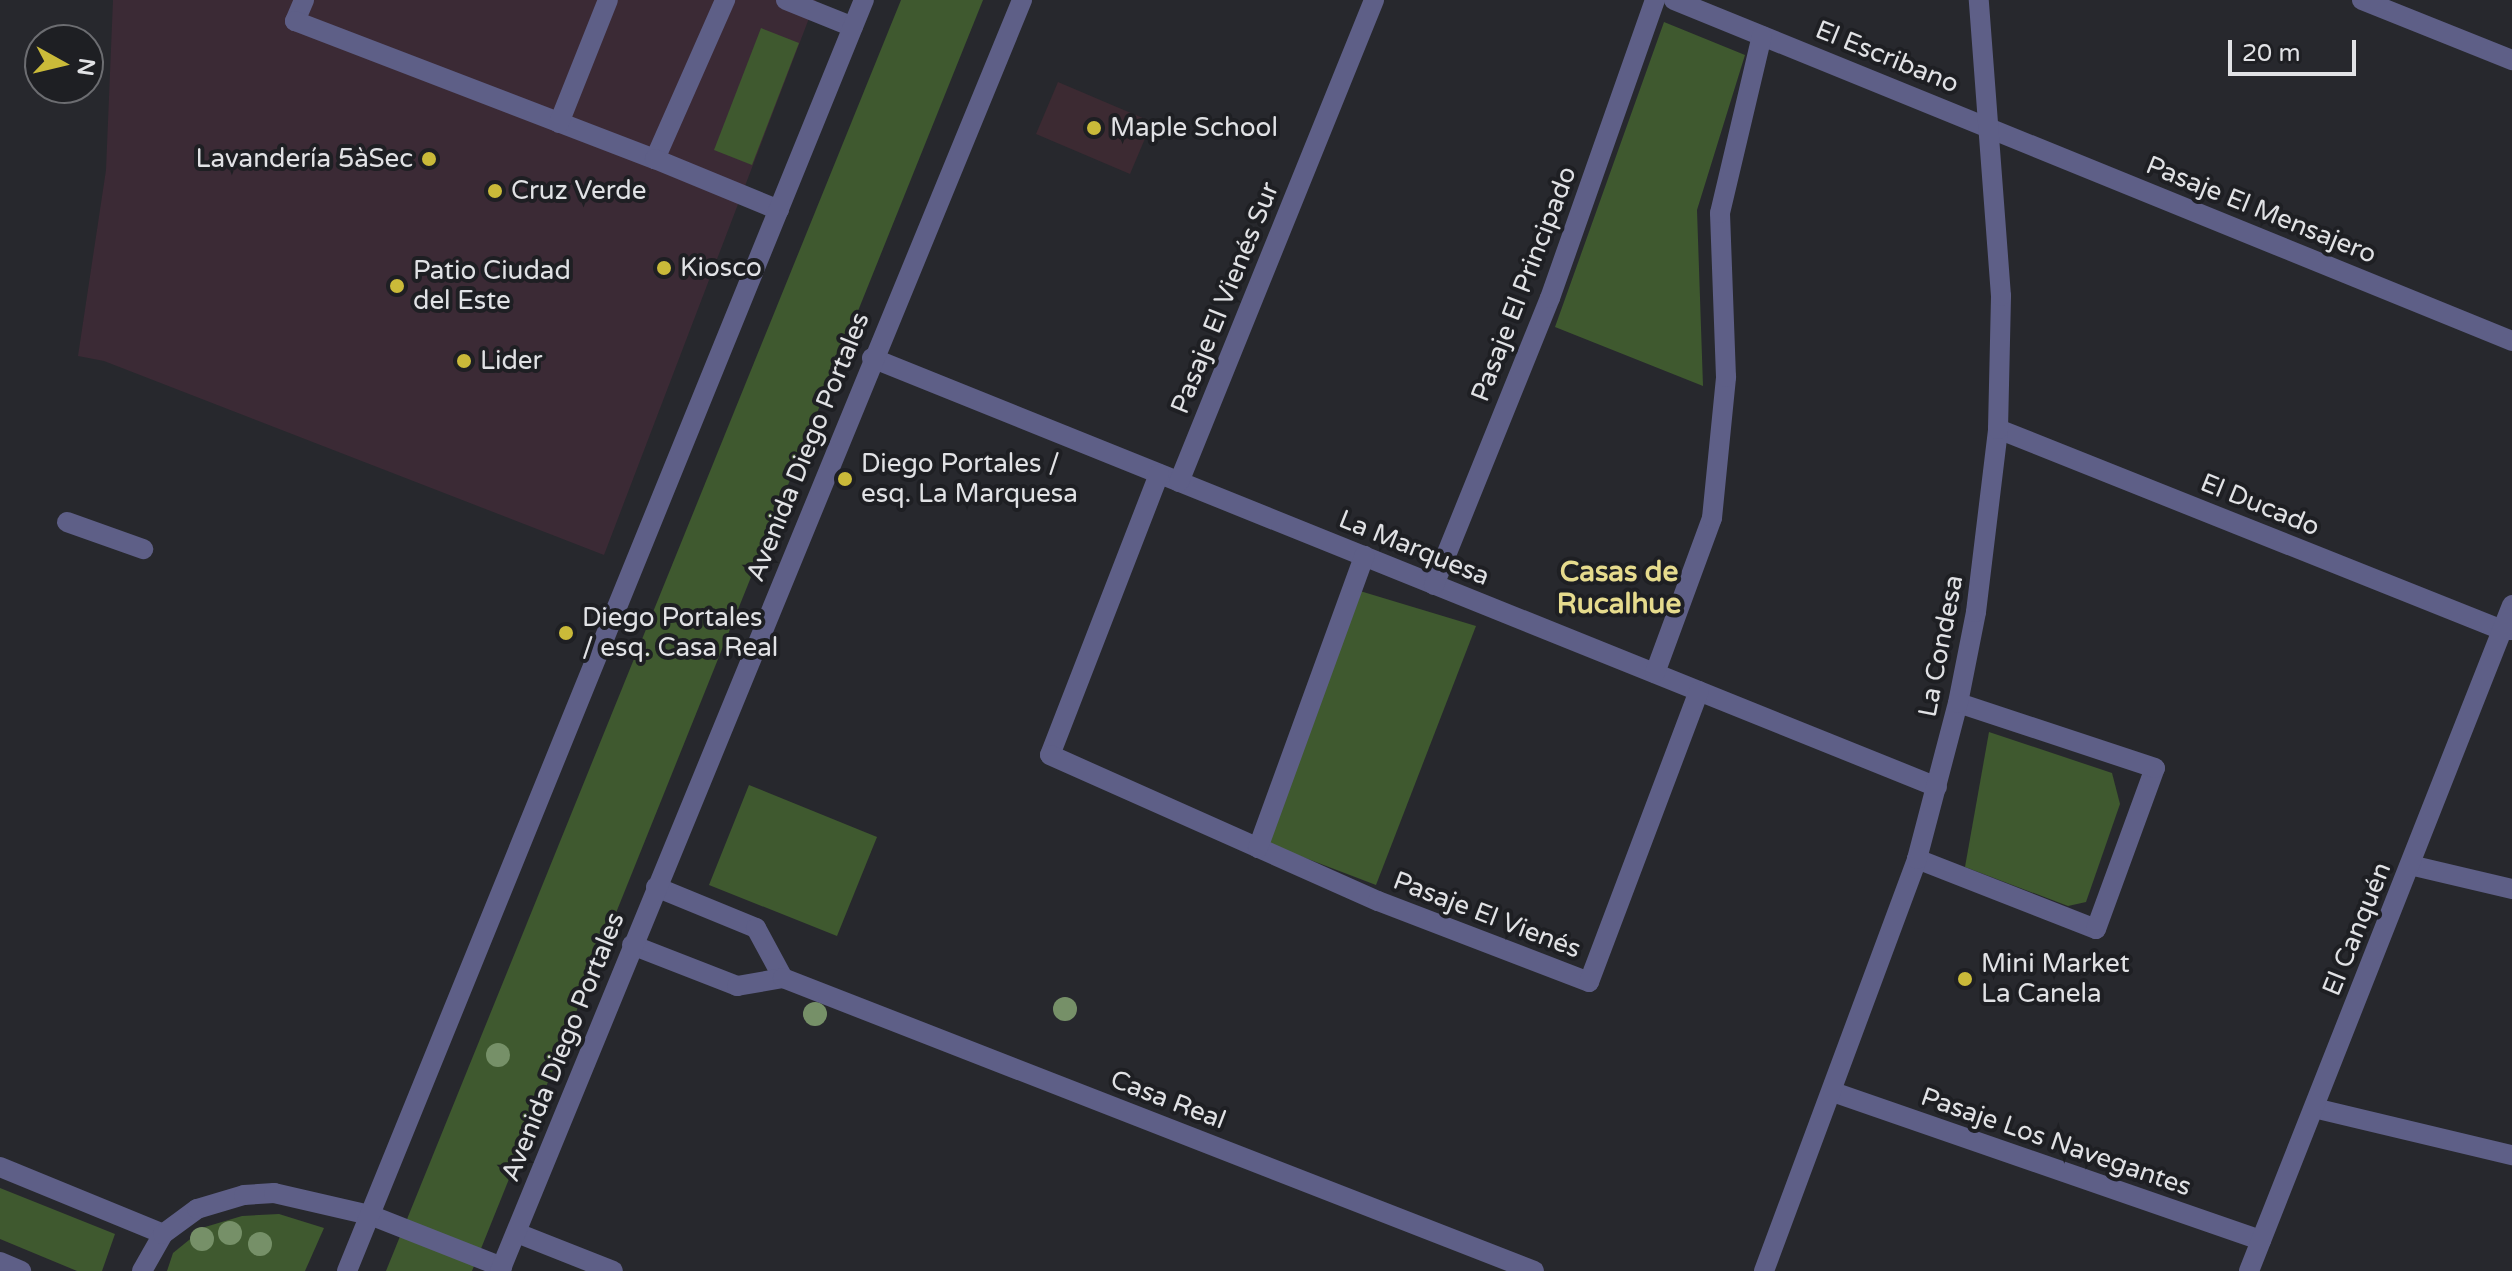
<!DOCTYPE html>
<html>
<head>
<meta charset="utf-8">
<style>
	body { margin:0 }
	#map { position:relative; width:2512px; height:1271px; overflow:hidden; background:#27282d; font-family:"Varela Round",sans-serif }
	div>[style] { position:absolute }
	.commercial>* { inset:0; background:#3b2a35 }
	.education>* { inset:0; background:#3c2a32 }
	.green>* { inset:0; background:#3f592f }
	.service>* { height:20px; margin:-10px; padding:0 10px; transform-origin:10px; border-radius:10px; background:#5e5f87 }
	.minor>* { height:20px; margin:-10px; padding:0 10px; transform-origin:10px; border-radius:10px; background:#5e5f87 }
	.tertiary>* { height:20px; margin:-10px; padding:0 10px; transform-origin:10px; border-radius:10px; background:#5e5f87 }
	.trees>* { width:24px; height:24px; margin:-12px; border-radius:50%; background:#769068 }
	.dots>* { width:22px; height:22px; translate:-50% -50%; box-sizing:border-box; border:4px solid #1e1f23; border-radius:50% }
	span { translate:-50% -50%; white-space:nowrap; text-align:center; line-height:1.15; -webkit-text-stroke:8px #1e1f23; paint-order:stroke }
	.street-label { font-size:26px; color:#e1e2e5 }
	.poi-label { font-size:26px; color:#e1e2e5 }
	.left { translate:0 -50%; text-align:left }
	.right { translate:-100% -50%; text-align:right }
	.neighbourhood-label { font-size:28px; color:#e6db8d; font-weight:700 }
	.north { position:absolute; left:24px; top:24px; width:80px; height:80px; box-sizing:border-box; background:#1e1f23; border:2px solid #6c6d71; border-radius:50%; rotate:98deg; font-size:22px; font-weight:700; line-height:32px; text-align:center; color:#e1e2e5 }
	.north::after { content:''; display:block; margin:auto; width:28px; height:36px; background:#caba39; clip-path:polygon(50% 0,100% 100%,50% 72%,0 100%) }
	.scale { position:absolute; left:2228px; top:40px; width:128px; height:36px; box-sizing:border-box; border:4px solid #e1e2e5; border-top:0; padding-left:10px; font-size:24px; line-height:28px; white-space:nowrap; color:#e1e2e5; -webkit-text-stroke:6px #1e1f23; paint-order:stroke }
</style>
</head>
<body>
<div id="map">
	<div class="commercial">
		<div style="clip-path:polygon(113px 0,816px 0,604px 555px,104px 361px,78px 356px,106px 170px)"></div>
	</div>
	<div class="education">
		<div style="clip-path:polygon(1058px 82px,1152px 122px,1130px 174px,1036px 134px)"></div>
	</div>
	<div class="green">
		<div style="clip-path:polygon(901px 0,983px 0,472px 1271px,386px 1271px)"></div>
		<div style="clip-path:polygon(1664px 22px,1745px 55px,1697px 210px,1703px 386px,1555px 327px)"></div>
		<div style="clip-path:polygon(761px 28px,799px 43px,752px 165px,714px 150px)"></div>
		<div style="clip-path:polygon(1360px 591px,1476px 626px,1376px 885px,1269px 844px)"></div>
		<div style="clip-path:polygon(1989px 732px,2112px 773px,2120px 804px,2086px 902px,2068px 906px,1965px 867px)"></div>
		<div style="clip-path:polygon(749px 785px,877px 837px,837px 936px,709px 885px)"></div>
		<div style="clip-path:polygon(0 1188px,115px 1234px,102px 1271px,77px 1271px,0 1239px)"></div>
		<div style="clip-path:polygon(279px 1214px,324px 1228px,305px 1271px,167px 1271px,173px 1253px,205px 1227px,242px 1216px)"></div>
	</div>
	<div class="service">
		<div style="left:304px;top:0;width:23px;rotate:113deg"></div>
		<div style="left:295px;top:21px;width:386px;rotate:21deg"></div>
		<div style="left:655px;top:159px;width:174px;rotate:-66.2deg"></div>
		<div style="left:786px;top:0;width:72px;rotate:21.9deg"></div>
		<div style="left:559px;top:123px;width:132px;rotate:-68.3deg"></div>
		<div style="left:655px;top:159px;width:134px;rotate:22.4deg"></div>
		<div style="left:67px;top:522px;width:81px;rotate:19.6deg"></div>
	</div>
	<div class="minor">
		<div style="left:1674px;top:0;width:905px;rotate:22.14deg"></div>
		<div style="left:2362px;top:0;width:162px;rotate:21.8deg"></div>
		<div style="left:872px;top:358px;width:1148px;rotate:21.94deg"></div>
		<div style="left:1998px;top:429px;width:543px;rotate:21.74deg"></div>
		<div style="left:2502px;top:630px;width:10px"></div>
		<div style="left:1159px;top:474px;width:301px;rotate:111.2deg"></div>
		<div style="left:1050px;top:755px;width:359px;rotate:24deg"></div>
		<div style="left:1378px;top:901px;width:226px;rotate:21deg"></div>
		<div style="left:1589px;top:982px;width:311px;rotate:-69.3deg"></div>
		<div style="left:1179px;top:482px;width:520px;rotate:-67.97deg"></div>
		<div style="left:1434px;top:585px;width:310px;rotate:-68deg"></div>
		<div style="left:1550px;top:298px;width:316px;rotate:-70.6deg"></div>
		<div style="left:1655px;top:673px;width:165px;rotate:-69.8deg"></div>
		<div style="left:1712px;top:518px;width:142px;rotate:-84.3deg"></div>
		<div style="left:1726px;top:377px;width:164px;rotate:-92.1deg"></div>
		<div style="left:1720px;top:213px;width:182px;rotate:-76.7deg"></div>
		<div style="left:1258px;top:848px;width:311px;rotate:-70deg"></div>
		<div style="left:1917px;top:859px;width:192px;rotate:21.4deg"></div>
		<div style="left:2096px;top:929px;width:171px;rotate:-69.9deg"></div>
		<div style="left:2155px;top:768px;width:207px;rotate:-161.7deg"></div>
		<div style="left:2410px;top:865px;width:105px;rotate:13.2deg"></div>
		<div style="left:656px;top:887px;width:108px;rotate:22.3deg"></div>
		<div style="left:756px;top:928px;width:57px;rotate:61.6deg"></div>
		<div style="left:632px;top:945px;width:113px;rotate:21.3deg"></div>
		<div style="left:737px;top:986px;width:47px;rotate:-9.9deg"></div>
		<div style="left:783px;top:978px;width:806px;rotate:21.31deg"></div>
		<div style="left:1833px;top:1092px;width:453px;rotate:19.1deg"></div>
		<div style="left:2314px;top:1108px;width:204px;rotate:13.4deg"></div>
		<div style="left:0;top:1167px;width:176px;rotate:22.3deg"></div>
		<div style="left:517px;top:1233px;width:103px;rotate:21.6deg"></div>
		<div style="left:0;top:1262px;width:23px;rotate:23deg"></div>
		<div style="left:142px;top:1271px;width:43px;rotate:-60.4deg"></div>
		<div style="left:163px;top:1234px;width:42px;rotate:-36.3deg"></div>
		<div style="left:197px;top:1209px;width:49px;rotate:-16.6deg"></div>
		<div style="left:244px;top:1195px;width:30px;rotate:-4deg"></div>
		<div style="left:274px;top:1193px;width:98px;rotate:12.9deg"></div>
		<div style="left:370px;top:1215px;width:142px;rotate:21.5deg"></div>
		<div style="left:1764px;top:1271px;width:439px;rotate:-69.6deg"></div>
		<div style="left:1917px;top:859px;width:161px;rotate:-75.3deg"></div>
		<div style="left:1958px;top:703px;width:93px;rotate:-78.8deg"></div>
		<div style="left:1976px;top:612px;width:184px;rotate:-83.1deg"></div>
		<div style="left:1998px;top:429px;width:133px;rotate:-88.7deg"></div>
		<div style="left:2001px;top:296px;width:297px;rotate:-94.3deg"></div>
		<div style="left:2249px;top:1271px;width:716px;rotate:-68.45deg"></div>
	</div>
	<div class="tertiary">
		<div style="left:347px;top:1271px;width:1372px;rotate:-67.87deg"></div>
		<div style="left:500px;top:1271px;width:1374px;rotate:-67.67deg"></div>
	</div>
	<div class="trees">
		<div style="left:1065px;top:1009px"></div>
		<div style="left:815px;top:1014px"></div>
		<div style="left:498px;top:1055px"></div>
		<div style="left:230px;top:1233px"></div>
		<div style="left:202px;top:1239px"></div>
		<div style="left:260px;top:1244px"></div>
	</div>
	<div class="dots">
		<div style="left:1094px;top:128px;background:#caba39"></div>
		<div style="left:429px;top:159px;background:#caba39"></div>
		<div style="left:495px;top:191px;background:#caba39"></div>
		<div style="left:664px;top:268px;background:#caba39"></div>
		<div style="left:397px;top:286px;background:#caba39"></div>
		<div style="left:464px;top:361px;background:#caba39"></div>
		<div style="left:845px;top:479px;background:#caba39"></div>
		<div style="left:566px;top:633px;background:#caba39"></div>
		<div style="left:1965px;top:979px;background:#caba39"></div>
	</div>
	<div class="street-label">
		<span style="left:1887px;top:57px;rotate:22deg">El Escribano</span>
		<span style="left:2261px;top:210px;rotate:22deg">Pasaje El Mensajero</span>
		<span style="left:1524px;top:284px;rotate:-69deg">Pasaje El Principado</span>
		<span style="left:1225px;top:298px;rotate:-68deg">Pasaje El Vienés Sur</span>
		<span style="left:808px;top:447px;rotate:-68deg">Avenida Diego Portales</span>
		<span style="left:2260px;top:505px;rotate:22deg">El Ducado</span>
		<span style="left:1414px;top:548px;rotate:22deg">La Marquesa</span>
		<span style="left:1941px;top:646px;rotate:-79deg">La Condesa</span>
		<span style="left:1487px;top:915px;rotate:21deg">Pasaje El Vienés</span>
		<span style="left:2357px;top:929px;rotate:-68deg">El Canquén</span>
		<span style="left:563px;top:1047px;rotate:-68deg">Avenida Diego Portales</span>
		<span style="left:1168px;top:1100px;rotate:21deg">Casa Real</span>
		<span style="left:2056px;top:1142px;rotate:19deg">Pasaje Los Navegantes</span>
	</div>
	<div class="poi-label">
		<span class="left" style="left:1110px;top:128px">Maple School</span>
		<span class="right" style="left:413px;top:159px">Lavandería 5àSec</span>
		<span class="left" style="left:511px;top:191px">Cruz Verde</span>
		<span class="left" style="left:680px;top:268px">Kiosco</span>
		<span class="left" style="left:413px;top:286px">Patio Ciudad<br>del Este</span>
		<span class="left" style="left:480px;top:361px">Lider</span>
		<span class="left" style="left:861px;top:479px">Diego Portales /<br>esq. La Marquesa</span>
		<span class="left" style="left:582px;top:633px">Diego Portales<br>/ esq. Casa Real</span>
		<span class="left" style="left:1981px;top:979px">Mini Market<br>La Canela</span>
	</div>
	<div class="neighbourhood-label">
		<span style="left:1619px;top:588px">Casas de<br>Rucalhue</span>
	</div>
	<div class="north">N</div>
	<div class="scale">20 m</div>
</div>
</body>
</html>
